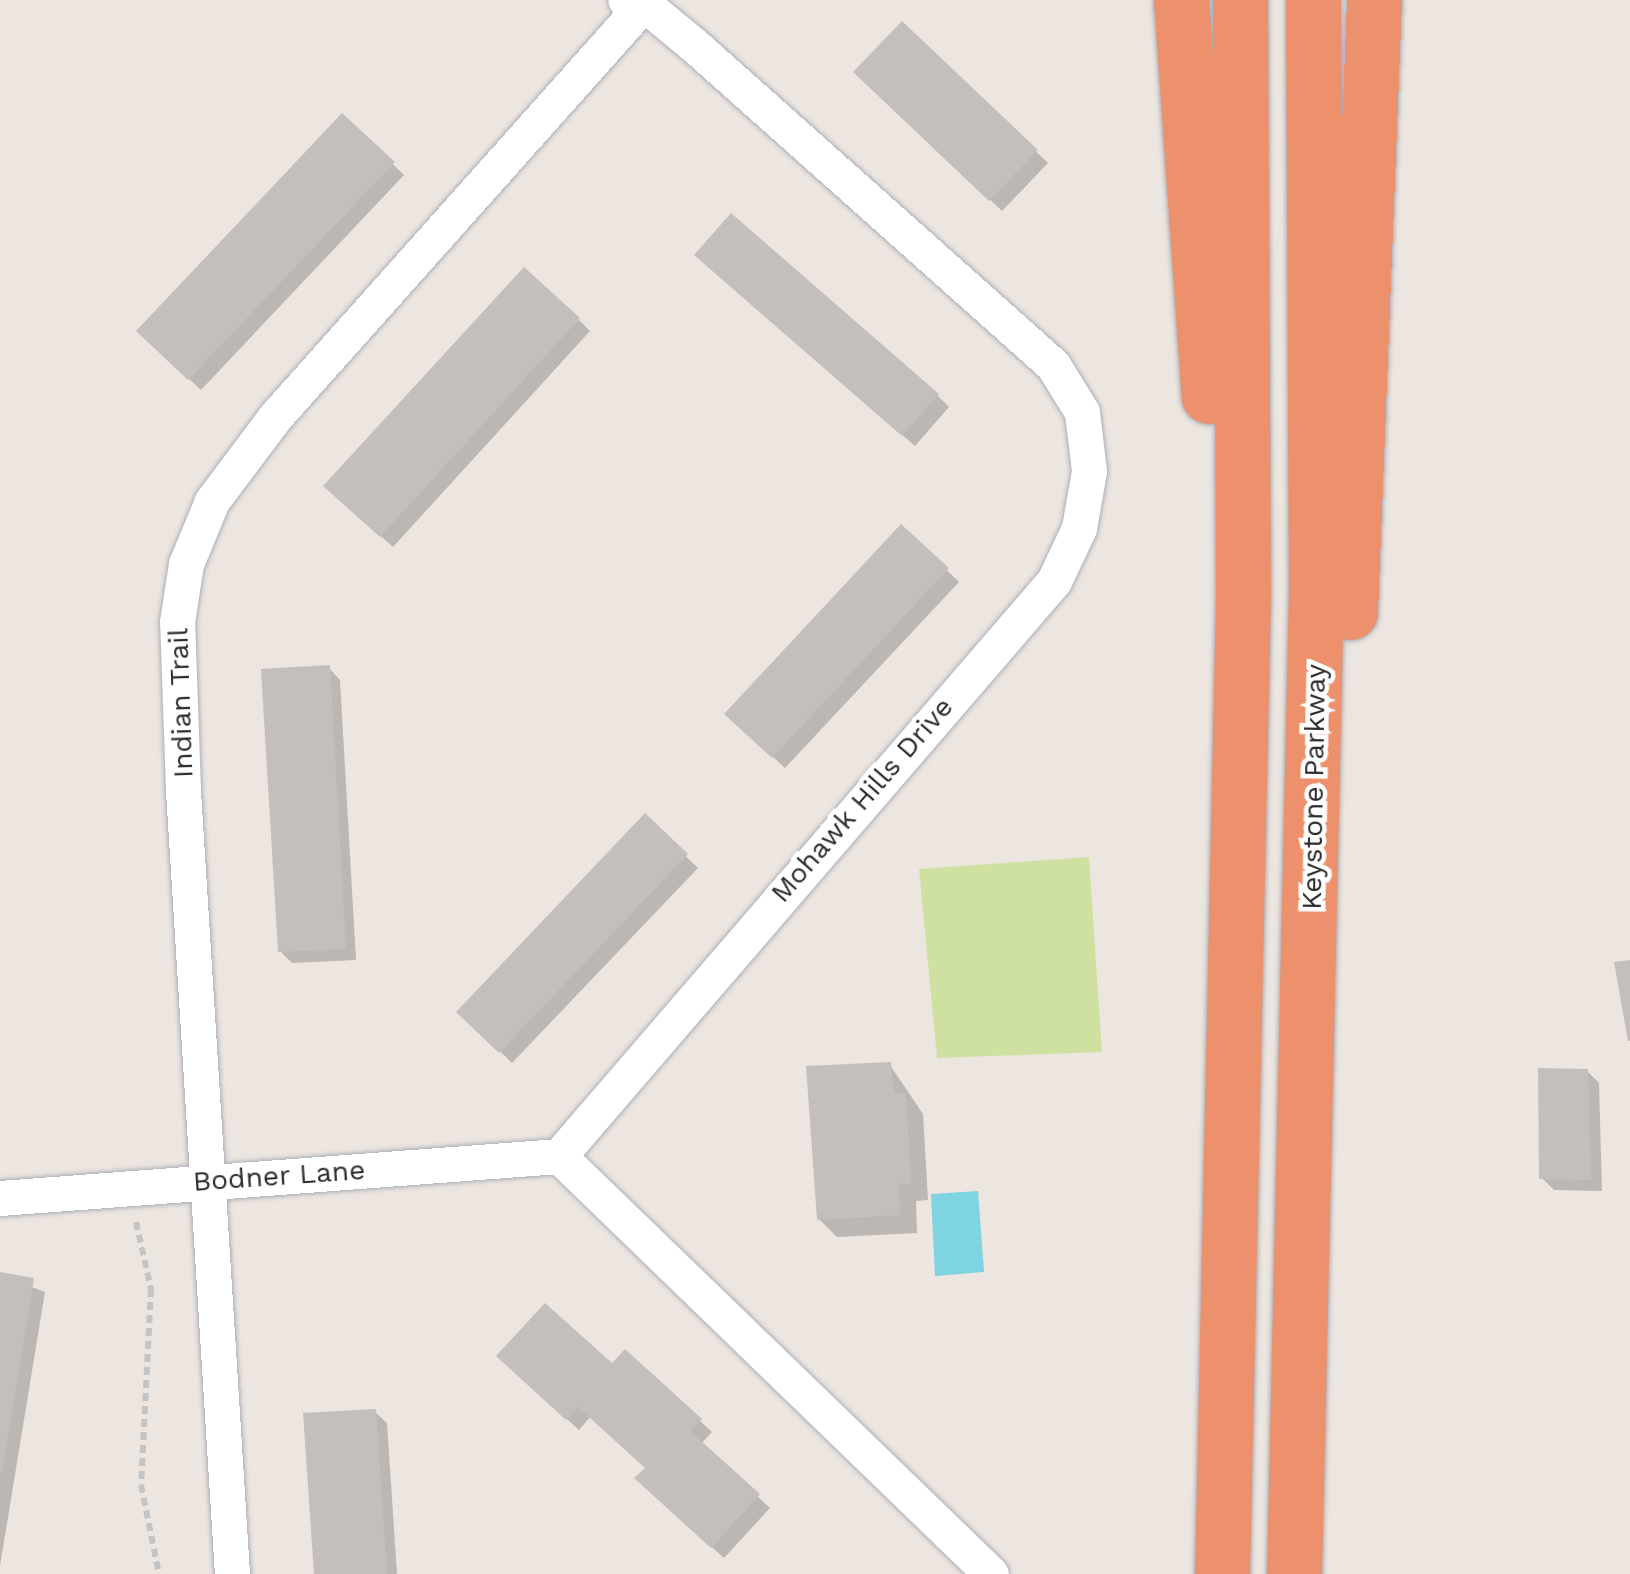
<!DOCTYPE html>
<html>
<head>
<meta charset="utf-8">
<style>
	body { margin:0 }
	#map { position:relative; width:1630px; height:1574px; overflow:hidden; background:#ece5e0; font-family:"Work Sans",sans-serif }
	div>[style] { position:absolute }
	.pitch>* { inset:0; background:#cfe1a0 }
	.water>* { inset:0; background:#7fd4e1 }
	.shadow>* { inset:0; background:#0003 }
	.building>* { inset:0; background:#c4bfbc }
	.path>* { height:6px; margin-top:-3px; transform-origin:0; background:repeating-linear-gradient(90deg,#c4c4c4 0 8px,transparent 0 13px) }
	.roads { filter:drop-shadow(0 0 2px #acafb6) drop-shadow(0 0 2px #acafb6) }
	.street>* { height:35px; margin:-17.5px; padding:0 17.5px; transform-origin:17.5px; border-radius:17.5px; background:#fff }
	.highway>* { height:55px; margin:-27.5px; padding:0 27.5px; transform-origin:27.5px; border-radius:27.5px; background:#ec916b }
	span { translate:-50% -50%; white-space:nowrap; text-align:center; line-height:1.15; -webkit-text-stroke:9px #fff; paint-order:stroke }
	.street-label { font-size:28px; color:#2c2c2c }
</style>
</head>
<body>
<div id="map">
	<div class="pitch">
		<div style="clip-path:polygon(1089px 857px,1102px 1052px,937px 1058px,919px 869px)"></div>
	</div>
	<div class="water">
		<div style="clip-path:polygon(978px 1191px,984px 1272px,935px 1276px,931px 1194px)"></div>
	</div>
	<div class="shadow">
		<div style="clip-path:polygon(902px 25px,1048px 163px,1002px 211px,857px 72px)"></div>
		<div style="clip-path:polygon(343px 116px,404px 175px,201px 390px,139px 331px)"></div>
		<div style="clip-path:polygon(709px 267px,937px 395px,949px 407px,915px 446px)"></div>
		<div style="clip-path:polygon(579px 320px,590px 331px,393px 547px,338px 498px)"></div>
		<div style="clip-path:polygon(902px 527px,959px 582px,785px 768px,739px 725px)"></div>
		<div style="clip-path:polygon(329px 668px,340px 680px,356px 960px,292px 963px,280px 951px)"></div>
		<div style="clip-path:polygon(645px 817px,698px 868px,512px 1063px,460px 1012px)"></div>
		<div style="clip-path:polygon(890px 1065px,923px 1114px,928px 1200px,916px 1201px,917px 1233px,837px 1237px,819px 1219px)"></div>
		<div style="clip-path:polygon(1587px 1071px,1599px 1083px,1602px 1191px,1554px 1190px,1542px 1178px)"></div>
		<div style="clip-path:polygon(0 1275px,45px 1292px,0 1566px)"></div>
		<div style="clip-path:polygon(612px 1366px,700px 1421px,712px 1432px,701px 1444px,770px 1508px,724px 1558px,649px 1490px,648px 1468px,591px 1416px,579px 1430px,511px 1368px)"></div>
		<div style="clip-path:polygon(375px 1412px,387px 1423px,397px 1574px,316px 1574px)"></div>
	</div>
	<div class="building">
		<div style="clip-path:polygon(902px 21px,1038px 150px,989px 201px,853px 72px)"></div>
		<div style="clip-path:polygon(342px 113px,395px 162px,188px 380px,136px 331px)"></div>
		<div style="clip-path:polygon(731px 213px,939px 394px,902px 436px,694px 255px)"></div>
		<div style="clip-path:polygon(524px 267px,580px 318px,380px 537px,323px 486px)"></div>
		<div style="clip-path:polygon(901px 524px,949px 568px,772px 758px,724px 714px)"></div>
		<div style="clip-path:polygon(330px 665px,346px 949px,278px 952px,261px 669px)"></div>
		<div style="clip-path:polygon(645px 813px,688px 854px,499px 1053px,456px 1012px)"></div>
		<div style="clip-path:polygon(1630px 960px,1630px 1041px,1628px 1041px,1614px 962px)"></div>
		<div style="clip-path:polygon(891px 1062px,894px 1094px,906px 1093px,911px 1183px,899px 1184px,900px 1215px,817px 1220px,806px 1066px)"></div>
		<div style="clip-path:polygon(1538px 1068px,1588px 1069px,1591px 1180px,1539px 1179px)"></div>
		<div style="clip-path:polygon(0 1272px,34px 1278px,2px 1474px,0 1474px)"></div>
		<div style="clip-path:polygon(545px 1303px,612px 1363px,625px 1349px,702px 1419px,690px 1431px,760px 1494px,711px 1548px,634px 1478px,645px 1468px,578px 1407px,566px 1420px,496px 1356px)"></div>
		<div style="clip-path:polygon(376px 1409px,387px 1574px,314px 1574px,303px 1413px)"></div>
	</div>
	<div class="path">
		<div style="left:136px;top:1222px;width:69px;rotate:77.4deg"></div>
		<div style="left:151px;top:1289px;width:196px;rotate:92.9deg"></div>
		<div style="left:141px;top:1485px;width:91px;rotate:78.6deg"></div>
	</div>
	<div class="roads">
		<div class="street">
			<div style="left:559px;top:1156px;width:759px;rotate:-49.28deg"></div>
			<div style="left:1054px;top:581px;width:59px;rotate:-64.7deg"></div>
			<div style="left:1079px;top:528px;width:58px;rotate:-80deg"></div>
			<div style="left:1089px;top:471px;width:59px;rotate:-96.8deg"></div>
			<div style="left:1082px;top:412px;width:55px;rotate:-121.7deg"></div>
			<div style="left:1053px;top:365px;width:480px;rotate:-138.3deg"></div>
			<div style="left:695px;top:46px;width:66px;rotate:-140.5deg"></div>
			<div style="left:644px;top:4px;width:19px;rotate:-168deg"></div>
			<div style="left:559px;top:1156px;width:601px;rotate:44.06deg"></div>
			<div style="left:0;top:1198px;width:561px;rotate:-4.3deg"></div>
			<div style="left:232px;top:1574px;width:786px;rotate:-93.58deg"></div>
			<div style="left:183px;top:790px;width:168px;rotate:-92deg"></div>
			<div style="left:177px;top:622px;width:59px;rotate:-81.2deg"></div>
			<div style="left:186px;top:564px;width:68px;rotate:-67.6deg"></div>
			<div style="left:212px;top:501px;width:105px;rotate:-53.1deg"></div>
			<div style="left:275px;top:417px;width:559px;rotate:-48.26deg"></div>
		</div>
		<div class="highway">
			<div style="left:1181px;top:0;width:397px;rotate:86deg"></div>
			<div style="left:1350px;top:612px;width:612px;rotate:-87.75deg"></div>
			<div style="left:1222px;top:1574px;width:982px;rotate:-88.77deg"></div>
			<div style="left:1243px;top:592px;width:592px;rotate:-90.29deg"></div>
			<div style="left:1294px;top:1574px;width:981px;rotate:-88.72deg"></div>
			<div style="left:1316px;top:593px;width:593px;rotate:-90.29deg"></div>
		</div>
	</div>
	<div class="street-label">
		<span style="left:181px;top:703px;rotate:-92deg">Indian Trail</span>
		<span style="left:1314px;top:787px;rotate:-89deg">Keystone Parkway</span>
		<span style="left:862px;top:800px;rotate:-49deg">Mohawk Hills Drive</span>
		<span style="left:279px;top:1176px;rotate:-4deg">Bodner Lane</span>
	</div>
</div>
</body>
</html>
